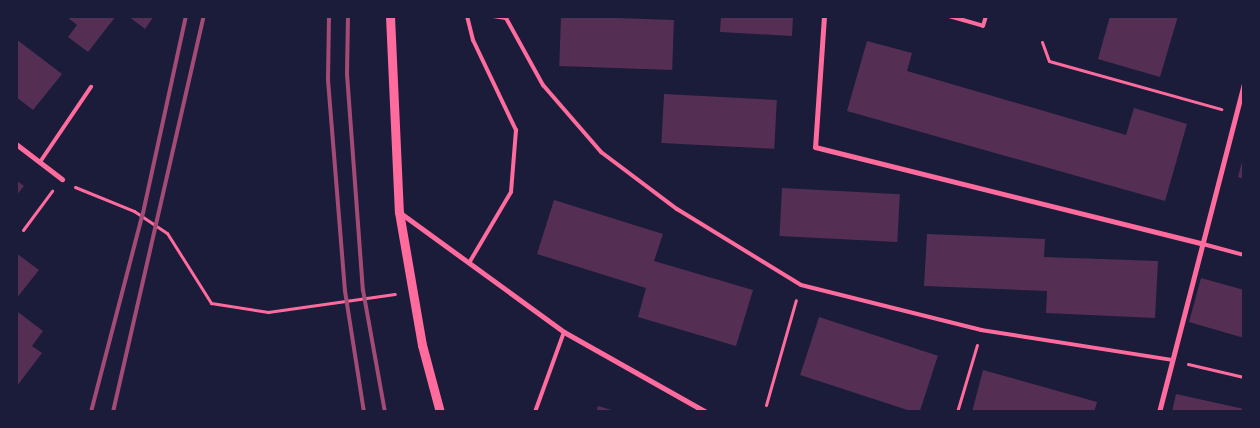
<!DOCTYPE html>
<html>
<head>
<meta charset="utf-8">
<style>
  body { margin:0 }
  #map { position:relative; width:1260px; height:428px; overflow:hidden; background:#1b1b3a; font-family:Barlow,sans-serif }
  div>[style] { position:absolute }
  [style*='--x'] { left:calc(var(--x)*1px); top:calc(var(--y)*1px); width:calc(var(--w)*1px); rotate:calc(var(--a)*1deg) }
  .building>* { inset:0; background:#542f53; transform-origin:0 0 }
  .path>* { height:3px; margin:-1.5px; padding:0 1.5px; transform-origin:1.5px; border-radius:1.5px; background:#ff6b9d }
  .service>* { height:4px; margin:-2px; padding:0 2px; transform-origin:2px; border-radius:2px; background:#ff6b9d }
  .minor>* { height:5px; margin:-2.5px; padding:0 2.5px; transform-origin:2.5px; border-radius:2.5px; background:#ff6b9d }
  .tertiary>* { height:9px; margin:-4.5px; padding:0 4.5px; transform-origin:4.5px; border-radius:4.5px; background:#ff6b9d }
  .rail>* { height:4px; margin:-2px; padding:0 2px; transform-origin:2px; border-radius:2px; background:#a44b75 }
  span { translate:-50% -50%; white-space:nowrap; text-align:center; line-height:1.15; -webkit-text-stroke:4px #1b1b3a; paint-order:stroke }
  .frame { position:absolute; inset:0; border:18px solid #1b1b3a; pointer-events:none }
</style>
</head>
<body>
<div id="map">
  <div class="building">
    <i style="clip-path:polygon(66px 16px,116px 16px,88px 52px,68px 37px,77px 25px)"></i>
    <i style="clip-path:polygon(128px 16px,154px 16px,145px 29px)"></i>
    <i style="left:561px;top:16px;width:113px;height:50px;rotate:2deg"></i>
    <i style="clip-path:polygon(721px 16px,793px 16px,792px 36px,720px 32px)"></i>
    <i style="clip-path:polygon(1110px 16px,1178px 16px,1160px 77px,1098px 59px)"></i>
    <i style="clip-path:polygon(16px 39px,62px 74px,33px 110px,16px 97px)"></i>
    <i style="clip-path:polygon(867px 41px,912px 53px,907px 71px,1126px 135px,1134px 108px,1187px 124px,1165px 201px,847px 111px)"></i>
    <i style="left:664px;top:94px;width:113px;height:49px;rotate:3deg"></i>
    <i style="clip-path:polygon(1243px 158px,1244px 158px,1244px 179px,1238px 177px)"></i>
    <i style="clip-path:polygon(16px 180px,24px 186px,16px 196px)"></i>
    <i style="left:782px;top:188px;width:118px;height:48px;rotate:3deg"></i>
    <i style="clip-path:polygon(554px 200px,663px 234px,654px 261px,753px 290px,736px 346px,638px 317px,646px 288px,537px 254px)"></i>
    <i style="clip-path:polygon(927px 234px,1045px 239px,1044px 257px,1158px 261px,1155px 318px,1046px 313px,1047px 291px,924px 286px)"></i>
    <i style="clip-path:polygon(16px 253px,39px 270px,16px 299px)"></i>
    <i style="clip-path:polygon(1201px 278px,1244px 290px,1244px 338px,1189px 322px)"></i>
    <i style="clip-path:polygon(18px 312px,43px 331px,32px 346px,42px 353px,17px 386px)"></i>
    <i style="left:819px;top:317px;width:125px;height:61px;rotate:18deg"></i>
    <i style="clip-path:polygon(983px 370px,1097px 402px,1094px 412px,972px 412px)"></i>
    <i style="clip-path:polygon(1176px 394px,1244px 409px,1244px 412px,1172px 412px)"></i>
    <i style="clip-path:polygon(598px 406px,615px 411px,615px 412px,596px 412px)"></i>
  </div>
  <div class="path">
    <i style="--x:1042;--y:42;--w:20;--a:70"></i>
    <i style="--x:1049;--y:61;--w:179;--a:15.6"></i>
    <i style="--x:75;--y:187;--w:64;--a:22.1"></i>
    <i style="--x:134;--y:211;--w:40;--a:34"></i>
    <i style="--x:167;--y:233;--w:83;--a:57.8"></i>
    <i style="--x:211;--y:303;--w:58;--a:9"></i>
    <i style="--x:268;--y:312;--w:128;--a:-8.1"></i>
    <i style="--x:23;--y:230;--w:49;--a:-53.4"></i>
    <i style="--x:1188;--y:364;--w:57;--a:13.1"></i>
    <i style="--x:766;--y:405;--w:109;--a:-74.1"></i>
    <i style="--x:957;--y:412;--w:70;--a:-73.4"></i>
  </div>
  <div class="service">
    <i style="--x:467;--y:16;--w:25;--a:76"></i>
    <i style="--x:473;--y:40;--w:100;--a:64.5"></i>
    <i style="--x:516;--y:130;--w:62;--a:94.6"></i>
    <i style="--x:511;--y:192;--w:82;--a:120.6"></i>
    <i style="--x:493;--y:16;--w:13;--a:9"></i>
    <i style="--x:506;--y:18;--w:77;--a:61.1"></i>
    <i style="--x:543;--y:85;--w:89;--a:49.1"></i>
    <i style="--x:601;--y:152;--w:95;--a:36.9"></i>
    <i style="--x:677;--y:209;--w:145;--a:31.5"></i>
    <i style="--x:801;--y:285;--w:186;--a:14"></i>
    <i style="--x:981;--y:330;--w:193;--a:8.9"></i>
    <i style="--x:949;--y:16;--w:35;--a:16"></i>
    <i style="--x:983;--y:26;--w:10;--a:-73"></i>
    <i style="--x:40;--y:162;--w:91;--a:-55.8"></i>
    <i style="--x:1203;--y:244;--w:42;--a:15"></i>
    <i style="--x:535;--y:412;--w:85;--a:-70.1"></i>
  </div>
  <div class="minor">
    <i style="--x:824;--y:16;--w:131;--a:93.9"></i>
    <i style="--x:815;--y:147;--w:400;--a:14"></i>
    <i style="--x:16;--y:144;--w:58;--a:37.3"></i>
    <i style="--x:399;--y:212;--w:204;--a:36"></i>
    <i style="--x:564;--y:332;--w:163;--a:29.4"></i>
    <i style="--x:1159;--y:412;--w:340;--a:-75.5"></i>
  </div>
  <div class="tertiary">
    <i style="--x:390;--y:16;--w:196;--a:87.4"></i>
    <i style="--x:399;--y:212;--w:135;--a:80.2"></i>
    <i style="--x:422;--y:345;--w:69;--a:75"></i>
  </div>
  <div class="rail">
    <i style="--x:329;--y:16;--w:64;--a:90.9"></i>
    <i style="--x:328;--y:80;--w:212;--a:85.4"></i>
    <i style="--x:345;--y:291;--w:122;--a:81.1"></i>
    <i style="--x:348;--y:16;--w:58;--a:91"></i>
    <i style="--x:347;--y:74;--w:217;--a:85.8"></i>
    <i style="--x:363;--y:290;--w:124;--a:79.8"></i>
    <i style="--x:91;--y:412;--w:206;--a:-75.4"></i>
    <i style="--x:143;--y:213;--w:202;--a:-77.7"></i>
    <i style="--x:113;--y:412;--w:406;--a:-77.1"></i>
  </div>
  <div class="frame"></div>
</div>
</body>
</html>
